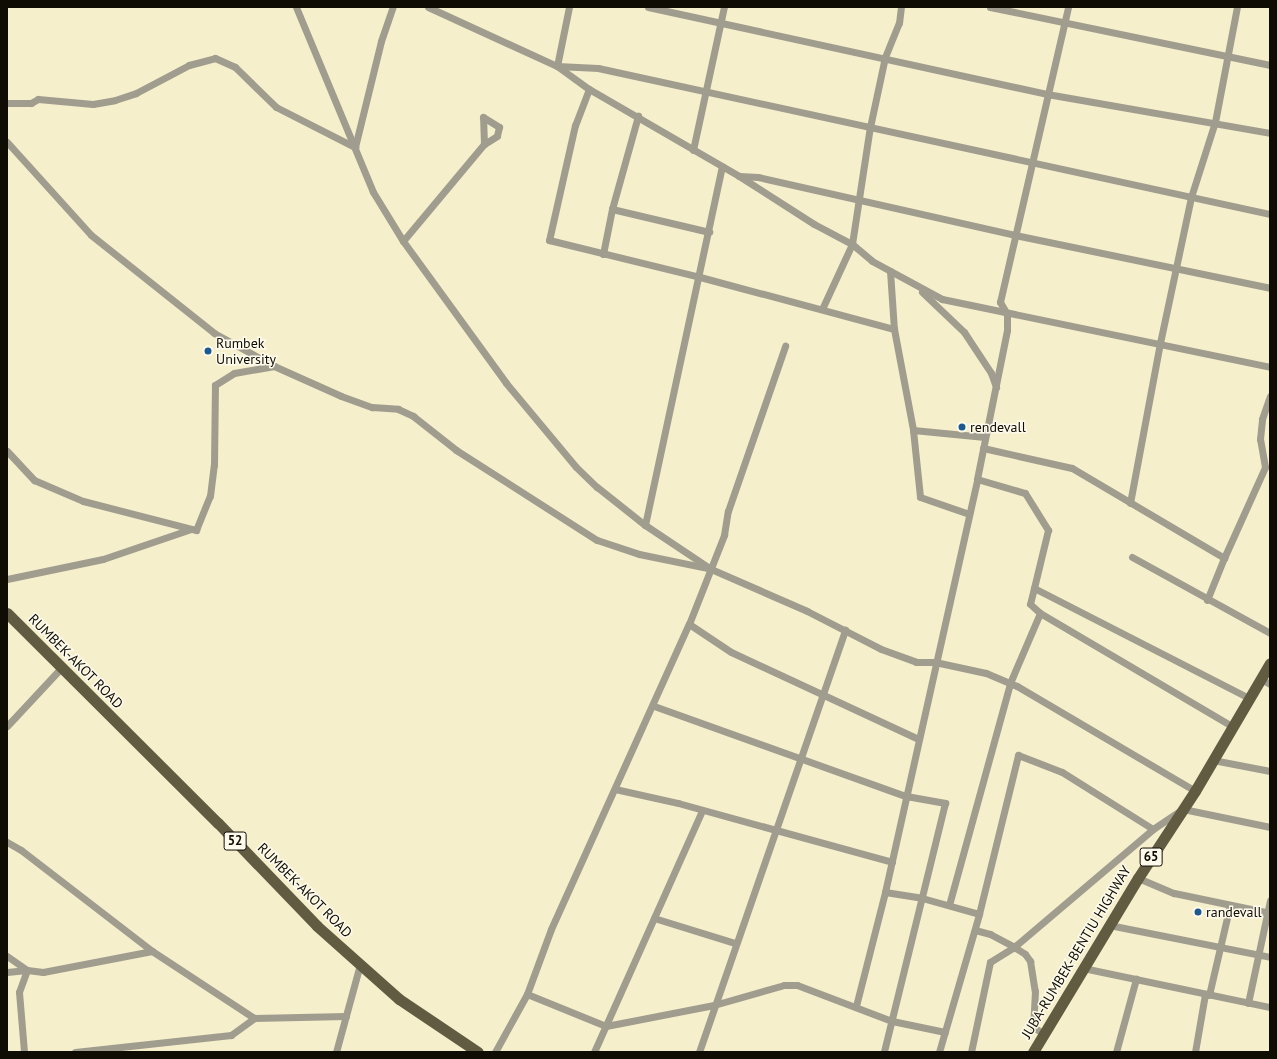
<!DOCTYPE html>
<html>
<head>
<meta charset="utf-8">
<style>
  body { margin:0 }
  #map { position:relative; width:1277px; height:1059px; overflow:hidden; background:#f6efcc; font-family:"PT Sans",sans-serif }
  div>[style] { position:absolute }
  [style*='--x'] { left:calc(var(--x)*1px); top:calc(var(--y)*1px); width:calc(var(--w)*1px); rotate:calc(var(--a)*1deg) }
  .street>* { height:7px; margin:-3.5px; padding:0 3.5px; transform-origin:3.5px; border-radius:3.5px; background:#a09d8f }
  .primary>* { height:11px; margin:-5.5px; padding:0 5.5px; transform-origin:5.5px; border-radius:5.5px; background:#615b42 }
  .dots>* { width:11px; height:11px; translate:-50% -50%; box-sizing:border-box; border:2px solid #fefbed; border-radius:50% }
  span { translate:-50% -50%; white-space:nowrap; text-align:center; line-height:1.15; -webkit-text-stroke:3px #fefbed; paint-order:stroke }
  .shield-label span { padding:1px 3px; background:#fefbed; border:1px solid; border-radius:3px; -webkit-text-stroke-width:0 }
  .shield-label { font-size:13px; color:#0f0c03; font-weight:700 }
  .poi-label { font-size:14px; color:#0f0c03 }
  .left { translate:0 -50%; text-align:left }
  .street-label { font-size:14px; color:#0f0c03 }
  .frame { position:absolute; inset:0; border:8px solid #0f0c03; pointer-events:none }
</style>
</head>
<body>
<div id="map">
  <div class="street">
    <i style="--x:296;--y:7;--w:200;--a:67.4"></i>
    <i style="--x:373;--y:192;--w:57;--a:58.5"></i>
    <i style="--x:403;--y:241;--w:175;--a:54"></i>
    <i style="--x:506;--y:383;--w:109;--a:50.2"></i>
    <i style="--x:576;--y:467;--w:29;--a:44"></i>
    <i style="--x:597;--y:487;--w:61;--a:38.4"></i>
    <i style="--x:645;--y:525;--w:79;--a:33.7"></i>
    <i style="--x:711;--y:569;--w:105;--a:23.6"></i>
    <i style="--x:807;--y:611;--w:83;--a:27.2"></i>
    <i style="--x:881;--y:649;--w:37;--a:20"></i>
    <i style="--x:916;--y:662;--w:19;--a:0"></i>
    <i style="--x:935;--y:662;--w:52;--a:12.2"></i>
    <i style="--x:986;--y:673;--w:34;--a:23"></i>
    <i style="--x:1017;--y:686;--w:207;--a:30.5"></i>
    <i style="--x:428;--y:7;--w:142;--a:24.6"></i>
    <i style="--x:557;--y:66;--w:39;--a:36"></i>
    <i style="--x:589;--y:89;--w:173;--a:30.1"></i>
    <i style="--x:739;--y:176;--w:89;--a:32.6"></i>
    <i style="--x:814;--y:224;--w:43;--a:27.8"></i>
    <i style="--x:852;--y:244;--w:26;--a:40"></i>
    <i style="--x:872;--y:261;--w:80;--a:28.5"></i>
    <i style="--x:942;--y:299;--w:335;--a:11.7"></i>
    <i style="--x:569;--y:7;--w:60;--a:101.5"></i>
    <i style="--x:557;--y:66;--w:41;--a:2.8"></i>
    <i style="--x:598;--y:68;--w:688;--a:12.26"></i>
    <i style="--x:648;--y:7;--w:408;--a:12.3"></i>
    <i style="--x:1047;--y:94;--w:226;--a:9.9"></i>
    <i style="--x:990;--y:7;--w:286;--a:11.7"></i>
    <i style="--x:589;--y:89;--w:39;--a:111"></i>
    <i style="--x:575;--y:125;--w:118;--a:102.7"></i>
    <i style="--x:549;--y:240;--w:155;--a:13.8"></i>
    <i style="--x:700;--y:277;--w:201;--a:15"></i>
    <i style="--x:7;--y:103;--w:24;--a:0"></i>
    <i style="--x:31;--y:103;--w:8;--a:-30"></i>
    <i style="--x:38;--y:99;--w:55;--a:5.2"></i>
    <i style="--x:93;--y:104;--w:22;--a:-10"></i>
    <i style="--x:115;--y:100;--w:22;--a:-18"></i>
    <i style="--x:136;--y:93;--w:60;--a:-27.8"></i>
    <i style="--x:189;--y:65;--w:27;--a:-15"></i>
    <i style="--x:215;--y:58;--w:22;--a:24"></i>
    <i style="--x:235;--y:67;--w:57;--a:44.3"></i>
    <i style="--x:276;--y:107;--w:89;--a:26.9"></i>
    <i style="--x:355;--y:147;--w:109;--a:-76.2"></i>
    <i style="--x:381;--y:41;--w:36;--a:-71"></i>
    <i style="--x:7;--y:142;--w:125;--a:47.9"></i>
    <i style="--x:91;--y:235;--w:157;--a:38.5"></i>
    <i style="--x:214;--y:333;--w:68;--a:28.8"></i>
    <i style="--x:274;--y:366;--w:73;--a:24.1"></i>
    <i style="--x:341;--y:396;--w:33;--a:20"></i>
    <i style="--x:372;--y:407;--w:26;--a:4"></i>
    <i style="--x:398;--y:409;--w:17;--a:25"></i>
    <i style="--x:413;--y:416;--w:55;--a:38.3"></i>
    <i style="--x:456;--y:450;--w:167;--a:32.6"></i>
    <i style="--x:597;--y:540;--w:44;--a:18.4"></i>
    <i style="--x:639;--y:554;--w:69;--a:11.6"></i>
    <i style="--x:693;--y:150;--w:146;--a:-77.8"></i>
    <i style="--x:739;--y:176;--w:19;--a:3"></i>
    <i style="--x:758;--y:177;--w:263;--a:12.7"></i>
    <i style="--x:1015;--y:235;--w:260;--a:11.7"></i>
    <i style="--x:612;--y:209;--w:100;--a:13.3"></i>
    <i style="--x:403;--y:241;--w:126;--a:-50.1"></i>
    <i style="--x:484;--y:144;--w:27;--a:-92"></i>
    <i style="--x:483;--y:117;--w:19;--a:32"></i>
    <i style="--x:499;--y:127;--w:9;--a:103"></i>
    <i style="--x:497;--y:136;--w:15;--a:148"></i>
    <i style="--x:603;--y:254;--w:46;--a:-78.7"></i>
    <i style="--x:612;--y:209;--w:97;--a:-74.4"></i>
    <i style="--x:890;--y:271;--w:58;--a:86.1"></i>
    <i style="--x:894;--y:329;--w:103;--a:79.3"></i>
    <i style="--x:913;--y:430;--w:67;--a:84"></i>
    <i style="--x:920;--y:497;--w:52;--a:19.1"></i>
    <i style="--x:922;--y:292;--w:58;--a:43.6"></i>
    <i style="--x:964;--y:332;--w:49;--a:56.6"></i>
    <i style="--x:991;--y:373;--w:15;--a:70"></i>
    <i style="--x:822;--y:309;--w:72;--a:-65.2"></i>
    <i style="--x:852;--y:244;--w:118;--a:-81.3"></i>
    <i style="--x:870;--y:127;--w:72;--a:-77.9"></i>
    <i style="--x:885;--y:57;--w:37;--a:-68"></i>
    <i style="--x:899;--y:23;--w:16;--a:-83"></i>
    <i style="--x:913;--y:430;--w:72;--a:5.6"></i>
    <i style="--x:983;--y:448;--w:91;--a:12.7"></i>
    <i style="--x:1072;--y:468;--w:177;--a:30.6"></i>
    <i style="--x:1224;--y:558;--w:100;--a:-65.7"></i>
    <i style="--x:1265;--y:467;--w:28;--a:-100"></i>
    <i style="--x:1260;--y:439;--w:20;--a:-84"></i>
    <i style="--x:1262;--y:419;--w:24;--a:-71"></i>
    <i style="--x:7;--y:451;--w:40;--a:47"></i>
    <i style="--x:34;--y:480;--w:53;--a:23.2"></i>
    <i style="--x:83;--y:501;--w:117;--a:14.4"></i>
    <i style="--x:196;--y:530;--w:37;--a:-68"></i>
    <i style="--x:210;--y:496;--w:31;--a:-83"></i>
    <i style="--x:214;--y:465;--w:80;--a:-89.3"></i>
    <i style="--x:215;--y:385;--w:22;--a:-32"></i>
    <i style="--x:234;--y:373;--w:41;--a:-9.9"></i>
    <i style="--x:977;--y:479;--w:50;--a:16.3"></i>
    <i style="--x:1025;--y:493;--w:44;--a:58.1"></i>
    <i style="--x:1048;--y:530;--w:60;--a:103.6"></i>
    <i style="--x:1034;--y:588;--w:242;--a:27.1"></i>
    <i style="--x:1130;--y:503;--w:163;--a:-79.4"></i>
    <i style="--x:1160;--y:343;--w:149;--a:-78"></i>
    <i style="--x:1191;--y:197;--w:79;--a:-72.3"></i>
    <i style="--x:1215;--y:122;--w:117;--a:-79.2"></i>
    <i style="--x:645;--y:525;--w:367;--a:-77.9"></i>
    <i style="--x:1132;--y:557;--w:158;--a:28.8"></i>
    <i style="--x:7;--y:579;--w:98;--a:-11.8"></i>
    <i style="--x:103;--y:559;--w:93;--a:-18.8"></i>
    <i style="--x:1034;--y:588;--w:16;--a:104"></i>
    <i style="--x:1030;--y:604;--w:13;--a:42"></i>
    <i style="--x:1207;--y:600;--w:45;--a:-68"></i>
    <i style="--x:689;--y:624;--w:50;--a:33.7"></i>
    <i style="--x:731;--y:652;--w:206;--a:24.9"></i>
    <i style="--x:1261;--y:679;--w:10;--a:29"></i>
    <i style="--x:654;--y:706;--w:268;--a:19.7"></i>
    <i style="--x:906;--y:796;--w:40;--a:10"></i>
    <i style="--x:945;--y:803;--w:256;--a:103.8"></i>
    <i style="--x:7;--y:726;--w:81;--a:-47"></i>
    <i style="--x:1213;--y:760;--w:58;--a:10.9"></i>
    <i style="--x:615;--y:789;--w:65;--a:12.5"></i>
    <i style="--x:678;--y:803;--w:222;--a:15.4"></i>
    <i style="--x:7;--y:842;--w:16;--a:30"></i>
    <i style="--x:21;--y:850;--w:165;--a:37.6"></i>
    <i style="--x:152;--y:951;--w:122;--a:33.3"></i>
    <i style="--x:254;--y:1018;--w:92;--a:-1.2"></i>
    <i style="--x:1138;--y:878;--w:39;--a:23"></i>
    <i style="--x:1174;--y:893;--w:98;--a:11.8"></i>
    <i style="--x:885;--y:892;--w:37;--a:9"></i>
    <i style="--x:922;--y:898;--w:59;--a:15.7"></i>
    <i style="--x:949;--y:905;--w:230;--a:-74.6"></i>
    <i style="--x:1010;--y:683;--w:76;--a:-66.8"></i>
    <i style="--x:1040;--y:613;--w:223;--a:30.5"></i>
    <i style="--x:654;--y:918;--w:85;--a:17.2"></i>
    <i style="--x:1109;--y:925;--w:164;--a:11.2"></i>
    <i style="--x:975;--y:930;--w:16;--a:15"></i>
    <i style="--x:990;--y:934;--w:27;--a:28"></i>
    <i style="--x:1014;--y:947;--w:13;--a:32"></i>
    <i style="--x:1025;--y:954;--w:9;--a:54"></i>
    <i style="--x:1030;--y:961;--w:30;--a:81"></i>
    <i style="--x:1035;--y:991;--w:36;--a:93"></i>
    <i style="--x:1033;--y:1027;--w:13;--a:32"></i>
    <i style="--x:7;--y:956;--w:24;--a:35"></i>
    <i style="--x:27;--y:970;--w:23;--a:110"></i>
    <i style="--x:19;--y:992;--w:60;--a:85.2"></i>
    <i style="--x:1083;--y:968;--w:191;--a:11.8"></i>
    <i style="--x:7;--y:972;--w:20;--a:-6"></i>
    <i style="--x:27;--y:970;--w:16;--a:7"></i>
    <i style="--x:43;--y:972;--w:111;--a:-10.9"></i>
    <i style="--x:527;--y:994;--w:85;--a:22.1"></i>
    <i style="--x:606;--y:1026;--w:110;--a:-11"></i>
    <i style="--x:714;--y:1005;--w:73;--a:-15.9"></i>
    <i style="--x:784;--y:985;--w:13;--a:0"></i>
    <i style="--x:797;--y:985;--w:102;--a:20.8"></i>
    <i style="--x:892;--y:1021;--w:54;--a:11.7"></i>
    <i style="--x:1209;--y:995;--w:92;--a:-76.9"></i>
    <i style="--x:1248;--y:1003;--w:105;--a:-77.9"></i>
    <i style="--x:856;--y:1006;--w:118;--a:-75.7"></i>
    <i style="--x:885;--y:892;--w:423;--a:-77.4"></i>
    <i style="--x:977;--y:479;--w:152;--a:-78.6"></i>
    <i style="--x:1007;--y:330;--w:16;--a:-90"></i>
    <i style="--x:1007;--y:314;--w:14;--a:-120"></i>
    <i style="--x:1000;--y:302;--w:303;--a:-77"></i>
    <i style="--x:75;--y:1052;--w:157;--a:-6.2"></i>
    <i style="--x:231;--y:1035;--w:29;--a:-36"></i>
    <i style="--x:336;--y:1052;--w:91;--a:-74.7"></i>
    <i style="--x:495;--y:1052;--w:66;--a:-61.1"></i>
    <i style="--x:527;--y:994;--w:69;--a:-69.7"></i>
    <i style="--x:551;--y:929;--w:335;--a:-65.7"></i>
    <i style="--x:689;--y:624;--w:96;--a:-68.5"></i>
    <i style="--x:724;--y:535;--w:24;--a:-81"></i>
    <i style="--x:728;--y:511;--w:175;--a:-70.9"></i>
    <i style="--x:594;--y:1052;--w:265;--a:-65.9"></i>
    <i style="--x:699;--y:1052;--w:447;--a:-70.9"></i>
    <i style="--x:939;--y:1052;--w:144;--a:-73.8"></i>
    <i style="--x:979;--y:914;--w:164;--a:-76.2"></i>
    <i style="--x:1018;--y:755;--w:47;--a:21.1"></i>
    <i style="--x:1062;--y:772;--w:107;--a:32.1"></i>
    <i style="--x:971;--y:1052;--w:92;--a:-78.1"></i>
    <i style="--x:990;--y:962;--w:28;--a:-32"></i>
    <i style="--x:1014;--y:947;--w:182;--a:-40.3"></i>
    <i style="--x:1153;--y:829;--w:36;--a:-34"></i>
    <i style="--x:1183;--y:809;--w:89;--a:11.7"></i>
    <i style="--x:1116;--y:1052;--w:76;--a:-74.7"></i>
    <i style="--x:1195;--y:1052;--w:59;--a:-80.2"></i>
  </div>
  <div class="primary">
    <i style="--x:7;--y:613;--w:298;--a:44.9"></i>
    <i style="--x:218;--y:823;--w:143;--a:46.1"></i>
    <i style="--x:317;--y:926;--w:110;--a:41.7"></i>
    <i style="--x:399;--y:999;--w:95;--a:33.9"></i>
    <i style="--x:1033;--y:1052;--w:203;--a:-58.9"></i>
    <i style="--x:1138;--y:878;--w:104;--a:-56.8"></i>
    <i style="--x:1195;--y:791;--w:148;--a:-59.6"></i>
  </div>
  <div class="dots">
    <i style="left:208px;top:351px;background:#1b598f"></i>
    <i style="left:962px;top:427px;background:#1b598f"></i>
    <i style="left:1198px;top:912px;background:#1b598f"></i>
  </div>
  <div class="shield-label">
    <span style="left:235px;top:841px">52</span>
    <span style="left:1151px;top:857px">65</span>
  </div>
  <div class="poi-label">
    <span class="left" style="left:216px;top:351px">Rumbek<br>University</span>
    <span class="left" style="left:970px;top:427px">rendevall</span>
    <span class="left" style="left:1206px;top:912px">randevall</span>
  </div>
  <div class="street-label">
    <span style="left:76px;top:661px;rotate:45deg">RUMBEK-AKOT ROAD</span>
    <span style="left:305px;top:890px;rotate:45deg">RUMBEK-AKOT ROAD</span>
    <span style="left:1076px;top:952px;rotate:-59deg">JUBA-RUMBEK-BENTIU HIGHWAY</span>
  </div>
  <div class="frame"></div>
</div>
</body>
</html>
